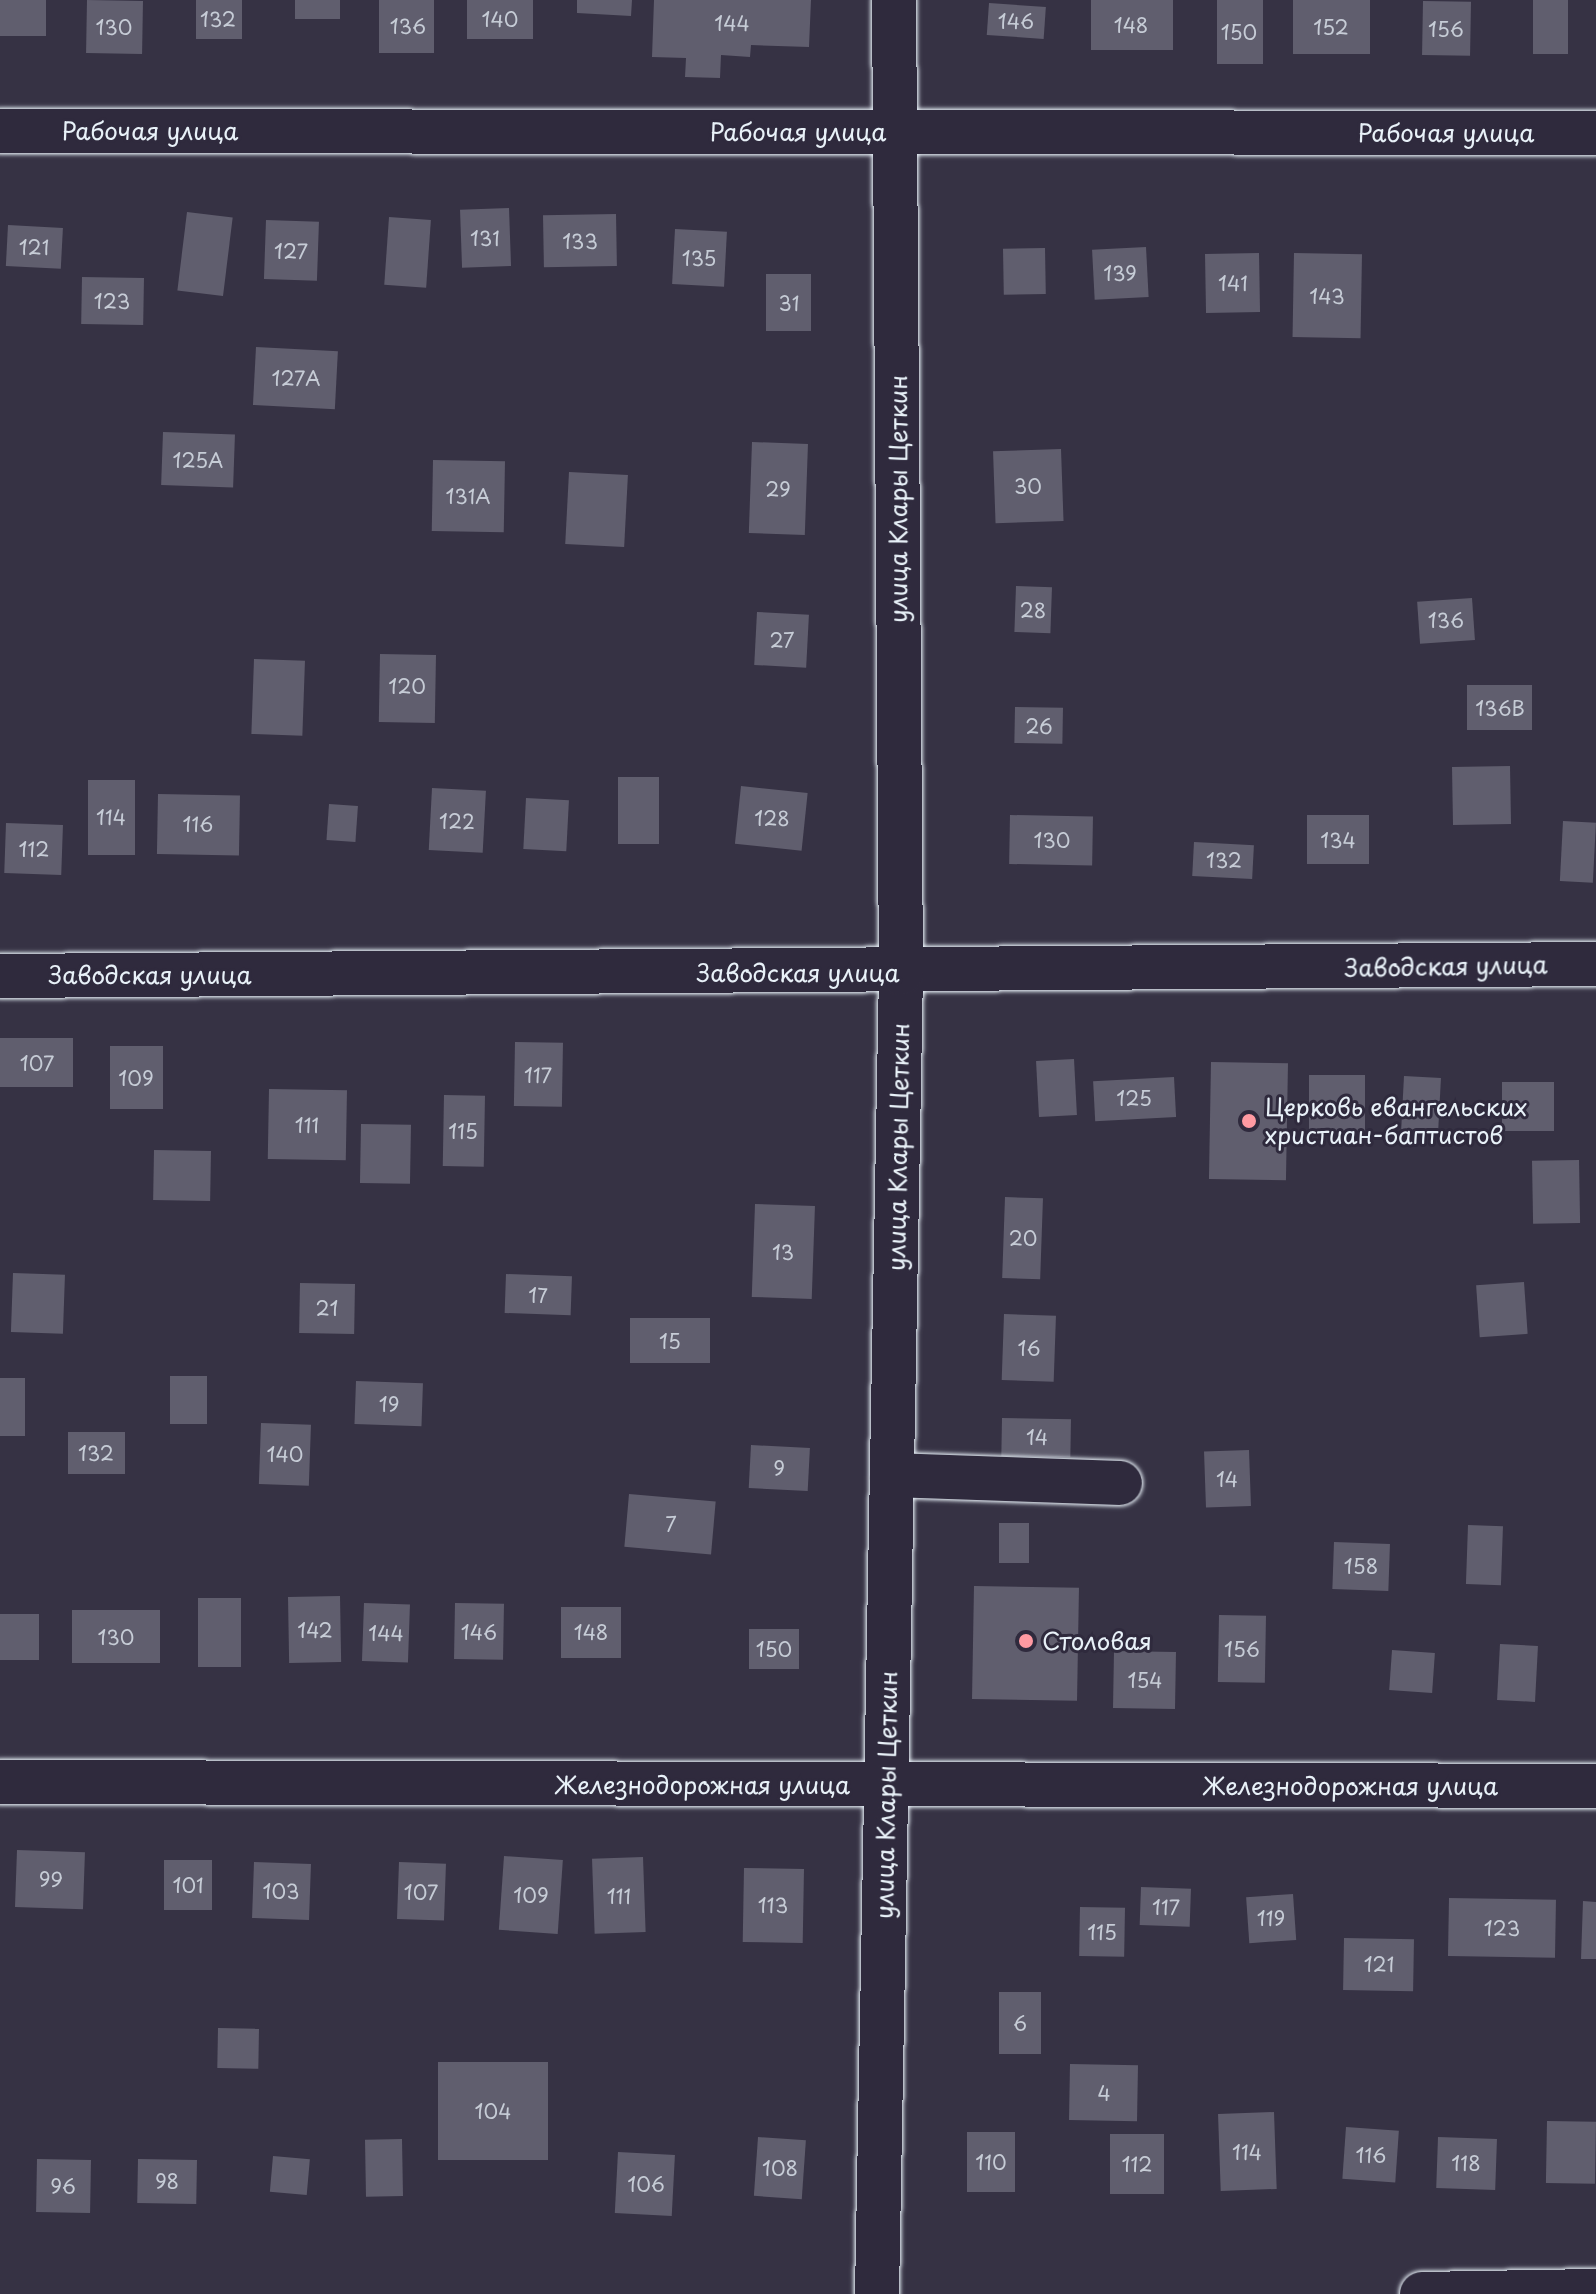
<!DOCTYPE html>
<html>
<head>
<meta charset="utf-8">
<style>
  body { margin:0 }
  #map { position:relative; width:1596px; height:2294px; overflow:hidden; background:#363244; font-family:"Playpen Sans",sans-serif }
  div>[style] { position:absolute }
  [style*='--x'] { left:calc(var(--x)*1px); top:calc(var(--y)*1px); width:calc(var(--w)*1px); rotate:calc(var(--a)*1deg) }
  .building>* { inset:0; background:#605e6e; transform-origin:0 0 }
  .roads { filter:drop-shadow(0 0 2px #e8f1f8) drop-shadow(0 0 2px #e8f1f8) }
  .minor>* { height:44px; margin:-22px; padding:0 22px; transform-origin:22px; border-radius:22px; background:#2f2a3d }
  .major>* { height:44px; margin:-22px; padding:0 22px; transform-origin:22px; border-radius:22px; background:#2f2a3d }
  .dots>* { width:22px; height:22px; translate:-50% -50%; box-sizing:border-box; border:4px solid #2f2a3d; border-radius:50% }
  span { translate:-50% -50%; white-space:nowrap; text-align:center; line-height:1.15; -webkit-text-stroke:6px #2f2a3d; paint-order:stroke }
  .number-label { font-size:20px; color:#c6ccd6 }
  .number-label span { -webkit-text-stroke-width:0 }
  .street-label { font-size:24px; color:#e8f1f8 }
  .poi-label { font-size:24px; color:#e8f1f8 }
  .left { translate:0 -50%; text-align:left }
</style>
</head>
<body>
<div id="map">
  <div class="building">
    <i style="left:0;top:0;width:46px;height:36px"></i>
    <i style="left:87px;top:0;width:56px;height:53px;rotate:1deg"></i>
    <i style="left:196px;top:0;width:46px;height:39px"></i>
    <i style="left:295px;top:0;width:45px;height:19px"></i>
    <i style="left:379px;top:0;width:55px;height:53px"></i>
    <i style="left:467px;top:0;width:66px;height:39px"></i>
    <i style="clip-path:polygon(577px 0,632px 0,631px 16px,577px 13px)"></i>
    <i style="clip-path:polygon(654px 0,811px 0,809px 47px,751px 45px,750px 57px,721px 55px,720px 78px,685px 77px,686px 58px,652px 57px)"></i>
    <i style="left:1091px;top:0;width:82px;height:50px"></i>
    <i style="left:1217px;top:0;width:46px;height:64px"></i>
    <i style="left:1293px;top:0;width:77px;height:54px"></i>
    <i style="left:1533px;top:0;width:35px;height:54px"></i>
    <i style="left:1423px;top:1px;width:48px;height:54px;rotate:1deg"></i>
    <i style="left:989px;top:3px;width:57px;height:32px;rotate:4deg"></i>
    <i style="left:509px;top:208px;width:58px;height:49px;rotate:88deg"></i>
    <i style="left:187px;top:212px;width:46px;height:79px;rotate:7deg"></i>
    <i style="left:616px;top:214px;width:52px;height:73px;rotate:89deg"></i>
    <i style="left:389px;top:217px;width:42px;height:68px;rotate:4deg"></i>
    <i style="left:266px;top:220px;width:53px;height:59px;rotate:2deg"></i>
    <i style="left:8px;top:225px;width:55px;height:41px;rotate:3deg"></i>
    <i style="left:675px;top:229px;width:52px;height:55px;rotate:3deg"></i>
    <i style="left:1146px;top:247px;width:50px;height:54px;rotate:87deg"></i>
    <i style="left:1045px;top:248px;width:46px;height:42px;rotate:89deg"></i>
    <i style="left:1259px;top:253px;width:59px;height:54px;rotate:89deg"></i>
    <i style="left:1294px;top:253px;width:68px;height:84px;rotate:1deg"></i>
    <i style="left:766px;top:274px;width:45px;height:57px"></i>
    <i style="left:82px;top:277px;width:62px;height:47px;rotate:1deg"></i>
    <i style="left:256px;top:347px;width:82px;height:58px;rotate:3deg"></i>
    <i style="left:163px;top:432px;width:72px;height:53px;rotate:2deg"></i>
    <i style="left:752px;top:442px;width:56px;height:91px;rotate:2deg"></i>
    <i style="left:1061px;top:449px;width:72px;height:68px;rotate:88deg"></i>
    <i style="left:433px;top:460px;width:72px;height:71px;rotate:1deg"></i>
    <i style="left:569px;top:472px;width:59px;height:72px;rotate:3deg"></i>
    <i style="left:1016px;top:586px;width:36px;height:46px;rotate:2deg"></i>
    <i style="left:1472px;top:598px;width:42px;height:55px;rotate:86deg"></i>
    <i style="left:757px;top:612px;width:52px;height:53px;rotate:3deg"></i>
    <i style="left:380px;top:654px;width:56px;height:68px;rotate:1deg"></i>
    <i style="left:254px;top:659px;width:51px;height:75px;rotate:2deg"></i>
    <i style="left:1532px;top:685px;width:45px;height:65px;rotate:90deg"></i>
    <i style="left:1015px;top:707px;width:48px;height:36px;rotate:1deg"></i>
    <i style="left:1510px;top:766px;width:58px;height:58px;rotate:89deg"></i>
    <i style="left:618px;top:777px;width:41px;height:67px"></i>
    <i style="left:88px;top:780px;width:47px;height:75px"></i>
    <i style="left:741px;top:786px;width:67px;height:58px;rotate:6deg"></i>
    <i style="left:432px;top:788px;width:54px;height:62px;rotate:3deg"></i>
    <i style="left:158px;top:794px;width:82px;height:60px;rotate:1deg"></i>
    <i style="left:526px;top:798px;width:43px;height:51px;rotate:3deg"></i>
    <i style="left:329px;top:804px;width:29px;height:36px;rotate:4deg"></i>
    <i style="left:1010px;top:815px;width:83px;height:49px;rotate:1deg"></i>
    <i style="left:1307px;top:815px;width:62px;height:49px"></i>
    <i style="left:1563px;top:821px;width:33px;height:60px;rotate:3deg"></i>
    <i style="left:6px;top:823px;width:57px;height:50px;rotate:2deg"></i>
    <i style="left:1194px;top:842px;width:60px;height:34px;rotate:3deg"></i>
    <i style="left:0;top:1038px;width:73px;height:49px"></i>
    <i style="left:515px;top:1042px;width:48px;height:64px;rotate:1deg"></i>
    <i style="left:110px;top:1046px;width:53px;height:63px"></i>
    <i style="left:1074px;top:1059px;width:56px;height:38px;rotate:87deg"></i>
    <i style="left:1211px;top:1062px;width:77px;height:117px;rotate:1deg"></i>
    <i style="left:1309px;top:1075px;width:56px;height:61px"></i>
    <i style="left:1404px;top:1076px;width:37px;height:53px;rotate:3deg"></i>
    <i style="left:1174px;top:1077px;width:40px;height:81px;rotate:87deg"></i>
    <i style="left:1502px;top:1082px;width:52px;height:49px"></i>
    <i style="left:269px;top:1089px;width:78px;height:70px;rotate:1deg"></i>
    <i style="left:444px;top:1095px;width:41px;height:71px;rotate:1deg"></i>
    <i style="left:361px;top:1124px;width:50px;height:59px;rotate:1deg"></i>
    <i style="left:154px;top:1150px;width:57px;height:50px;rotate:1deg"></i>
    <i style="left:1579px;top:1160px;width:63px;height:47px;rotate:89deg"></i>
    <i style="left:1005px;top:1197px;width:38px;height:81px;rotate:2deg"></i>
    <i style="left:755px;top:1204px;width:60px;height:93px;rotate:2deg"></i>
    <i style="left:13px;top:1273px;width:52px;height:59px;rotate:2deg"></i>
    <i style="left:506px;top:1274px;width:66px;height:39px;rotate:2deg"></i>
    <i style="left:1524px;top:1282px;width:52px;height:48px;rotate:86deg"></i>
    <i style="left:300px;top:1283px;width:55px;height:50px;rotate:1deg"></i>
    <i style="left:1004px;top:1314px;width:52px;height:66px;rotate:2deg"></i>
    <i style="left:630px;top:1318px;width:80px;height:45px"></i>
    <i style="left:170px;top:1376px;width:37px;height:48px"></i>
    <i style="left:0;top:1378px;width:25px;height:58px"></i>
    <i style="left:356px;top:1381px;width:67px;height:43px;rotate:2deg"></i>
    <i style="left:1002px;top:1418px;width:69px;height:38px;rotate:1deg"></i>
    <i style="left:261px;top:1423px;width:50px;height:61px;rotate:2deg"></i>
    <i style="left:68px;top:1432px;width:57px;height:42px"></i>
    <i style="left:751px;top:1445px;width:59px;height:43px;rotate:3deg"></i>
    <i style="left:1249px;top:1450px;width:56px;height:45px;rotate:88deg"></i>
    <i style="left:629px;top:1494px;width:87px;height:53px;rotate:5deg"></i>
    <i style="left:999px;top:1523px;width:30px;height:40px"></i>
    <i style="left:1468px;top:1525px;width:35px;height:59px;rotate:2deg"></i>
    <i style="left:1334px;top:1542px;width:56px;height:47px;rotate:2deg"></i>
    <i style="left:974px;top:1586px;width:105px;height:113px;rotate:1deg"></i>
    <i style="left:340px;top:1596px;width:66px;height:52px;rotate:89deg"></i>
    <i style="left:198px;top:1598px;width:43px;height:69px"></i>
    <i style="left:364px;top:1603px;width:46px;height:58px;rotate:2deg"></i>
    <i style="left:455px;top:1603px;width:49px;height:56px;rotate:1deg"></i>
    <i style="left:561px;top:1607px;width:60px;height:51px"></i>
    <i style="left:72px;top:1610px;width:88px;height:53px"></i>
    <i style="left:0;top:1614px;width:39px;height:46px"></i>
    <i style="left:1219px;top:1615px;width:47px;height:67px;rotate:1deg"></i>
    <i style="left:749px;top:1629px;width:50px;height:40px"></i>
    <i style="left:1500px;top:1644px;width:38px;height:56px;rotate:3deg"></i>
    <i style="left:1392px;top:1650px;width:43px;height:40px;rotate:4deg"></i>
    <i style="left:1114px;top:1651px;width:62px;height:57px;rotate:1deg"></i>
    <i style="left:17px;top:1850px;width:68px;height:57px;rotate:2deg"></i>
    <i style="left:504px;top:1856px;width:59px;height:74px;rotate:4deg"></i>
    <i style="left:643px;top:1857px;width:75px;height:51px;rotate:88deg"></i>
    <i style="left:164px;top:1860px;width:48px;height:50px"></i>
    <i style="left:254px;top:1862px;width:57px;height:56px;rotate:2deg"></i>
    <i style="left:399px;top:1862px;width:47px;height:57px;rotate:2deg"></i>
    <i style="left:744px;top:1868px;width:60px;height:74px;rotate:1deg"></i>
    <i style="left:1141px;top:1887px;width:50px;height:38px;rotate:2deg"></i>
    <i style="left:1293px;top:1894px;width:46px;height:47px;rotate:86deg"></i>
    <i style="left:1449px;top:1898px;width:107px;height:58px;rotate:1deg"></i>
    <i style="clip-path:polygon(1583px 1901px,1596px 1902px,1596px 1959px,1581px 1959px)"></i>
    <i style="left:1080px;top:1907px;width:45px;height:49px;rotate:1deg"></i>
    <i style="left:1344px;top:1938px;width:70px;height:52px;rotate:1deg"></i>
    <i style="left:999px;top:1992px;width:42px;height:62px"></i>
    <i style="left:218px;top:2028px;width:41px;height:40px;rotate:1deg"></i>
    <i style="left:548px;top:2062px;width:98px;height:110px;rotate:90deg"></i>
    <i style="left:1070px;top:2064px;width:68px;height:56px;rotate:1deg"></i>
    <i style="left:1274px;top:2112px;width:77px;height:56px;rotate:88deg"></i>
    <i style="left:1547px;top:2121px;width:49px;height:62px;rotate:1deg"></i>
    <i style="left:1346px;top:2127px;width:53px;height:52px;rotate:4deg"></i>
    <i style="left:967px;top:2132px;width:48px;height:60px"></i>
    <i style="left:1110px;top:2134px;width:54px;height:60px"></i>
    <i style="left:758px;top:2137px;width:48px;height:59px;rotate:4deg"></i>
    <i style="left:1438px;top:2137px;width:59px;height:51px;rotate:2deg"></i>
    <i style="left:402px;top:2139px;width:57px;height:37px;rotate:89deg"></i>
    <i style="left:618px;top:2152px;width:57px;height:61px;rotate:3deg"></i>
    <i style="left:273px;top:2156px;width:37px;height:36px;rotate:5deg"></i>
    <i style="left:37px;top:2159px;width:54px;height:53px;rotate:1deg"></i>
    <i style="left:138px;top:2159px;width:59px;height:44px;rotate:1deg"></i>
  </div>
  <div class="roads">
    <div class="minor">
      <i style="--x:0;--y:976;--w:1596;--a:-0.43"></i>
      <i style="--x:892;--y:1475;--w:228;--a:2"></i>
      <i style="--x:0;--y:1782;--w:1596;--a:0.14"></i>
      <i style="--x:877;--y:2294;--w:1321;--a:-88.96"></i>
      <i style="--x:901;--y:973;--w:973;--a:-90.41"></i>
      <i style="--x:1422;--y:2294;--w:174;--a:-1"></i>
    </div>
    <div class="major">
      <i style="--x:0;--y:131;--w:1596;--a:0.07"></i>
    </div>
  </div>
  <div class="dots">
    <i style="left:1249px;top:1121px;background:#ff9aa2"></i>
    <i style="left:1026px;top:1641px;background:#ff9aa2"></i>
  </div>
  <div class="number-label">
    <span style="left:218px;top:19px">132</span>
    <span style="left:500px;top:19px">140</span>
    <span style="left:1016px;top:21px">146</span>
    <span style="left:732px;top:23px">144</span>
    <span style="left:1131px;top:25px">148</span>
    <span style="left:408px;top:26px">136</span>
    <span style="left:114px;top:27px">130</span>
    <span style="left:1331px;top:27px">152</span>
    <span style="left:1446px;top:29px">156</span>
    <span style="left:1239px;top:32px">150</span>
    <span style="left:485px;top:238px">131</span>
    <span style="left:580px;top:241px">133</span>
    <span style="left:34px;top:247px">121</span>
    <span style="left:291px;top:251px">127</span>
    <span style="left:699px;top:258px">135</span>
    <span style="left:1120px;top:273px">139</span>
    <span style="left:1233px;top:283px">141</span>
    <span style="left:1327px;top:296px">143</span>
    <span style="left:112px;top:301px">123</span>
    <span style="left:789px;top:303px">31</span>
    <span style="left:296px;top:378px">127А</span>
    <span style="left:198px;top:460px">125А</span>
    <span style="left:1028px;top:486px">30</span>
    <span style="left:778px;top:489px">29</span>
    <span style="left:468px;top:496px">131А</span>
    <span style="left:1033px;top:610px">28</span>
    <span style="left:1446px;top:620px">136</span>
    <span style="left:782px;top:640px">27</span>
    <span style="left:407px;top:686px">120</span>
    <span style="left:1500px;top:708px">136В</span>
    <span style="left:1039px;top:726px">26</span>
    <span style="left:111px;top:817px">114</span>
    <span style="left:772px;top:818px">128</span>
    <span style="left:457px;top:821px">122</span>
    <span style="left:198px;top:824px">116</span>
    <span style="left:1052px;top:840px">130</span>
    <span style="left:1338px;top:840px">134</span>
    <span style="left:34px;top:849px">112</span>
    <span style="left:1224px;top:860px">132</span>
    <span style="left:37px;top:1063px">107</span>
    <span style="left:538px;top:1075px">117</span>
    <span style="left:136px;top:1078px">109</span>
    <span style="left:1134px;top:1098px">125</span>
    <span style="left:307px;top:1125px">111</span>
    <span style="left:463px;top:1131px">115</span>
    <span style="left:1023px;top:1238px">20</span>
    <span style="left:783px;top:1252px">13</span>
    <span style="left:538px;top:1295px">17</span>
    <span style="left:327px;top:1308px">21</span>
    <span style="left:670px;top:1341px">15</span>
    <span style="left:1029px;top:1348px">16</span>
    <span style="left:389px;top:1404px">19</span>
    <span style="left:1037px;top:1437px">14</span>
    <span style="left:96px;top:1453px">132</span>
    <span style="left:285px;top:1454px">140</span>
    <span style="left:779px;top:1468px">9</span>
    <span style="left:1227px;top:1479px">14</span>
    <span style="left:671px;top:1524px">7</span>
    <span style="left:1361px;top:1566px">158</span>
    <span style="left:315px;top:1630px">142</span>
    <span style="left:479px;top:1632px">146</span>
    <span style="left:591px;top:1632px">148</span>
    <span style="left:386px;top:1633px">144</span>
    <span style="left:116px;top:1637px">130</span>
    <span style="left:774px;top:1649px">150</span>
    <span style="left:1242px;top:1649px">156</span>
    <span style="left:1145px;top:1680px">154</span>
    <span style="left:51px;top:1879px">99</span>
    <span style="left:188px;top:1885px">101</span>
    <span style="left:281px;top:1891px">103</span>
    <span style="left:421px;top:1892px">107</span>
    <span style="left:531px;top:1895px">109</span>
    <span style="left:619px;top:1896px">111</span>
    <span style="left:773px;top:1905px">113</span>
    <span style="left:1166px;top:1907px">117</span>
    <span style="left:1271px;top:1918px">119</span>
    <span style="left:1502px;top:1928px">123</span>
    <span style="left:1102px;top:1932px">115</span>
    <span style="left:1379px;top:1964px">121</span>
    <span style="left:1020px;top:2023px">6</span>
    <span style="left:1104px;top:2093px">4</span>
    <span style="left:493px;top:2111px">104</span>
    <span style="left:1247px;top:2152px">114</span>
    <span style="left:1371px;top:2155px">116</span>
    <span style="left:991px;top:2162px">110</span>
    <span style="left:1466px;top:2163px">118</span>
    <span style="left:1137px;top:2164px">112</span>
    <span style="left:780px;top:2168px">108</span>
    <span style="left:167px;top:2181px">98</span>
    <span style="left:646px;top:2184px">106</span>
    <span style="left:63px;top:2186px">96</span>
  </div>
  <div class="street-label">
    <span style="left:150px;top:131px">Рабочая улица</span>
    <span style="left:798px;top:132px">Рабочая улица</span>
    <span style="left:1446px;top:133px">Рабочая улица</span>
    <span style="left:898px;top:499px;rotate:-90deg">улица Клары Цеткин</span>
    <span style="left:1446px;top:966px;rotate:-1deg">Заводская улица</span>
    <span style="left:798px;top:973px">Заводская улица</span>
    <span style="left:150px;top:975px">Заводская улица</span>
    <span style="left:898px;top:1147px;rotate:-89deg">улица Клары Цеткин</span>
    <span style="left:702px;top:1785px">Железнодорожная улица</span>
    <span style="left:1350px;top:1786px">Железнодорожная улица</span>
    <span style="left:886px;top:1795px;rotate:-89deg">улица Клары Цеткин</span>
  </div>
  <div class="poi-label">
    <span class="left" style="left:1265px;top:1121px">Церковь евангельских<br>христиан-баптистов</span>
    <span class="left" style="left:1042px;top:1641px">Столовая</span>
  </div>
</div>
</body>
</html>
